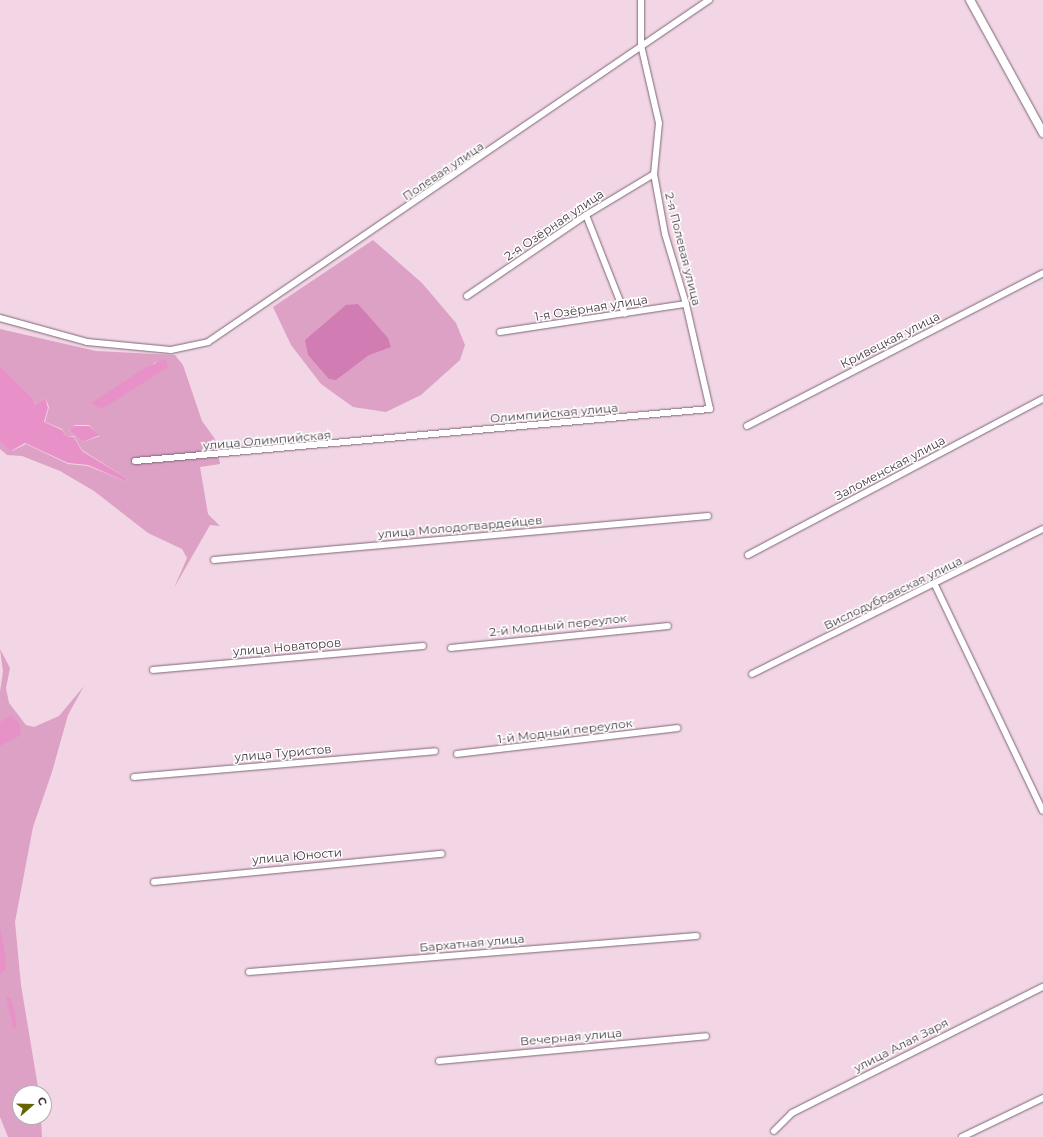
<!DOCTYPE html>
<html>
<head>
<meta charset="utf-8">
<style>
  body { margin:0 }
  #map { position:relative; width:1043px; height:1137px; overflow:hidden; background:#f2d6e6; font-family:Montserrat,sans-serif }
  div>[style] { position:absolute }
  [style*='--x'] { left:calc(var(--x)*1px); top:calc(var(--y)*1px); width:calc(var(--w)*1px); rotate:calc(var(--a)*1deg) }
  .green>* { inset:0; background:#dda1c6 }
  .forest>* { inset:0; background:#e891c8 }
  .water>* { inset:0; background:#d17cb2 }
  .roads { filter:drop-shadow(0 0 1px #7e6674) drop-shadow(0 0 1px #7e6674) }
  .minor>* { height:6px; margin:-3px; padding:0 3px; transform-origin:3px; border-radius:3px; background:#fff }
  .secondary>* { height:8px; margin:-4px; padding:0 4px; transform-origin:4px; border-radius:4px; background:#fff }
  span { translate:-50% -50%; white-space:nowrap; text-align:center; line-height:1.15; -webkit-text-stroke:3px #fff; paint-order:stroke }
  .street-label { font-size:12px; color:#42373e }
  .north { position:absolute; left:12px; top:1085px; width:40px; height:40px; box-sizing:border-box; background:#fff; border:1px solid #b3afb2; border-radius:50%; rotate:70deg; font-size:11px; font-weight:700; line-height:16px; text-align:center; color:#42373e }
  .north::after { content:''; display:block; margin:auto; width:14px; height:18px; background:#646500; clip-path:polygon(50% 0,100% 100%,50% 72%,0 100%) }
</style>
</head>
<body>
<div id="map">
  <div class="green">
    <i style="clip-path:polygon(373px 240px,422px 283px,456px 323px,465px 345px,460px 360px,421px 395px,386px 412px,353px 407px,321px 384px,291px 345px,273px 307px)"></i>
    <i style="clip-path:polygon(evenodd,0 329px,96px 351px,175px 355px,183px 365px,202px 421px,215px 439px,220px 464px,200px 467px,208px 514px,220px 526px,210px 525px,174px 588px,187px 558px,182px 549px,148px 533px,94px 491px,60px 471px,22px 456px,7px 455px,0 449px,0 442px,12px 451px,26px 444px,68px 464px,88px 466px,127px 482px,126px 478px,82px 450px,74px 436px,66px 436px,62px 429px,45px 422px,49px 407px,45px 398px,35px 405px,33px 398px,0 366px,0 329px,156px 362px,155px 375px,129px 390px,92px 403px,156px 362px,0 329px,75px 425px,89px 425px,100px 436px,83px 442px,69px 430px,75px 425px)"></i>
    <i style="clip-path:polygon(0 649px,10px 668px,6px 688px,9px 703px,26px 725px,34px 727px,59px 716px,84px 686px,68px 715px,52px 772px,33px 827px,15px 922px,21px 985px,39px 1093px,20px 1093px,20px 1117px,41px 1117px,42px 1137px,8px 1137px,0 1117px,0 692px,3px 671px)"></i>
  </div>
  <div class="forest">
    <i style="clip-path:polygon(166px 359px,168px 367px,118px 399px,101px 409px,91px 403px,146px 367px)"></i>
    <i style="clip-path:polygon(0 366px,33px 398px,35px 405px,45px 398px,48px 408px,44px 422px,62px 430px,66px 436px,74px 437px,82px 451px,126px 478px,127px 482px,88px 465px,68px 463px,25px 443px,11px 451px,0 442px)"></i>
    <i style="clip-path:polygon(74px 426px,89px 426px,100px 435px,83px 442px,69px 430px)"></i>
    <i style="clip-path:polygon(11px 715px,19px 723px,21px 735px,0 746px,0 722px)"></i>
    <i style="clip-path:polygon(0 928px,6px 960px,5px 970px,0 974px)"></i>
    <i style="clip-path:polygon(6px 996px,11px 999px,15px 1013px,17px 1027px,13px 1028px)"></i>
  </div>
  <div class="water">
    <i style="clip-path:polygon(358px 304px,388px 338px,391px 347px,369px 355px,336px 380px,329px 379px,308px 355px,305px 340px,346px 305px)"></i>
  </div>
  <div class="roads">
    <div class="minor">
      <i style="--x:586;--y:215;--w:106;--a:68.5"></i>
      <i style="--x:467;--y:296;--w:144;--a:-34.2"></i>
      <i style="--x:586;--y:215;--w:79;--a:-31.1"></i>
      <i style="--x:0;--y:318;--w:90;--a:15.4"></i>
      <i style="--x:87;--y:342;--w:84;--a:5.4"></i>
      <i style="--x:171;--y:350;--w:38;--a:-12"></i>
      <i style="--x:208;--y:342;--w:607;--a:-34.32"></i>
      <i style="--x:500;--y:332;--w:188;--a:-8.6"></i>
      <i style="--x:747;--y:426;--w:333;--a:-27.3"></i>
      <i style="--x:135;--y:461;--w:577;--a:-5.17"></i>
      <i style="--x:710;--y:409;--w:108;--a:-102.9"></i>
      <i style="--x:686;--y:304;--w:73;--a:-106.7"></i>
      <i style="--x:665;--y:234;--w:61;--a:-100.4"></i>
      <i style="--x:654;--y:174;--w:51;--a:-84.4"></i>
      <i style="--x:659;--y:123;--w:80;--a:-103"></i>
      <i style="--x:641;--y:45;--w:45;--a:-90"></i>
      <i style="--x:748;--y:555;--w:334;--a:-27.9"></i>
      <i style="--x:214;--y:560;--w:496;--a:-5.1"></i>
      <i style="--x:935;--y:585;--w:250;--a:64.5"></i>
      <i style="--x:451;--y:648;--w:218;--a:-5.8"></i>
      <i style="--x:153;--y:670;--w:271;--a:-5.1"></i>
      <i style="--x:752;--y:674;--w:325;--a:-26.5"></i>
      <i style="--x:457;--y:754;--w:222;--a:-6.7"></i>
      <i style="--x:134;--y:777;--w:302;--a:-4.9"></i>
      <i style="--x:154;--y:882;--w:289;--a:-5.6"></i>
      <i style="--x:249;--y:972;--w:449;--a:-4.6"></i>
      <i style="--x:439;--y:1061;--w:268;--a:-5.3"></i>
      <i style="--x:774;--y:1131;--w:25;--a:-45"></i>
      <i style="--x:792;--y:1113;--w:281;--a:-26.7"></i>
      <i style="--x:962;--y:1137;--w:90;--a:-25.7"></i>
    </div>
    <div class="secondary">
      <i style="--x:970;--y:0;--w:152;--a:61.2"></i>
    </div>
  </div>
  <div class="street-label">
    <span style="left:443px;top:171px;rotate:-34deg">Полевая улица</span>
    <span style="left:554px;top:225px;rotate:-34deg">2-я Озёрная улица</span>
    <span style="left:683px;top:249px;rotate:76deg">2-я Полевая улица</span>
    <span style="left:591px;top:308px;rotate:-9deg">1-я Озёрная улица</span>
    <span style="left:890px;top:340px;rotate:-27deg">Кривецкая улица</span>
    <span style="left:554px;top:413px;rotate:-5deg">Олимпийская улица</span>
    <span style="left:267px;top:440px;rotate:-5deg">улица Олимпийская</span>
    <span style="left:890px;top:468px;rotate:-28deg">Заломенская улица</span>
    <span style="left:460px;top:527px;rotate:-5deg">улица Молодогвардейцев</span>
    <span style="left:893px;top:593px;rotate:-26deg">Вислодубравская улица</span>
    <span style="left:558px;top:625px;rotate:-6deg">2-й Модный переулок</span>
    <span style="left:287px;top:647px;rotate:-5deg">улица Новаторов</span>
    <span style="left:565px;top:731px;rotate:-7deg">1-й Модный переулок</span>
    <span style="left:283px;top:753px;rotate:-5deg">улица Туристов</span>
    <span style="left:297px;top:856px;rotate:-5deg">улица Юности</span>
    <span style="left:472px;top:943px;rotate:-5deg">Бархатная улица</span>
    <span style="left:571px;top:1037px;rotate:-5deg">Вечерная улица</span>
    <span style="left:901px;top:1045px;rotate:-27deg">улица Алая Заря</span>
  </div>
  <div class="north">С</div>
</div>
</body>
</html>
